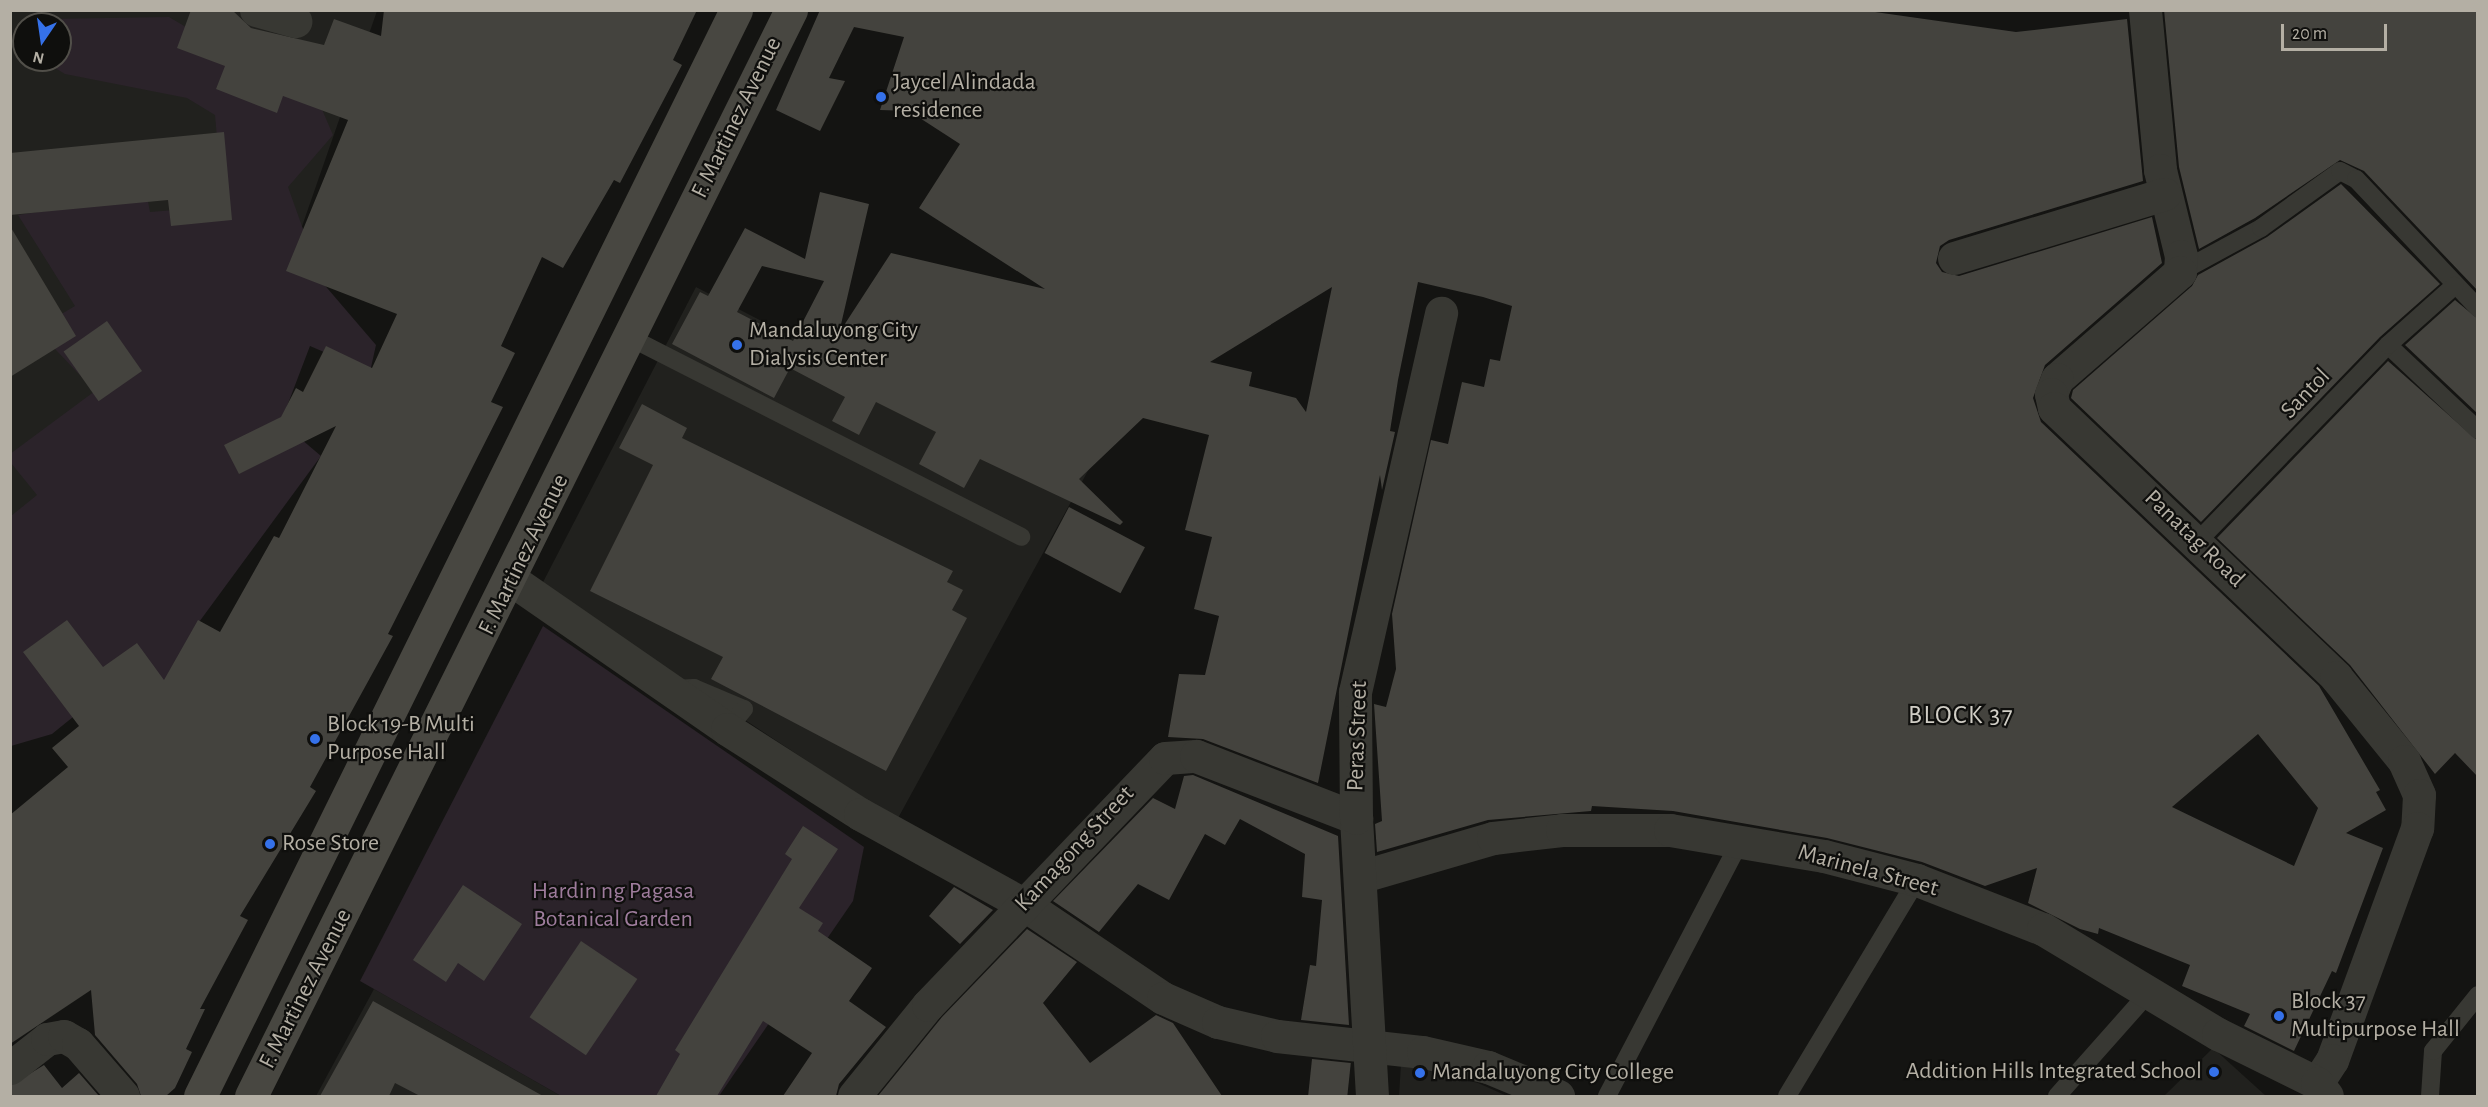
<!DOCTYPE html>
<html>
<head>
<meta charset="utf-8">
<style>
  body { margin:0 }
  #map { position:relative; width:2488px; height:1107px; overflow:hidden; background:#141412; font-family:"Alegreya Sans",sans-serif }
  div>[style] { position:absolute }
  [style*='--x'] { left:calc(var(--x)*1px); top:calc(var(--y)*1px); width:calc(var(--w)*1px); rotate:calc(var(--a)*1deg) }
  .built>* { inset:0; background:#21211e }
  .green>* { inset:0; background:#2b232a }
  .building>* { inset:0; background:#44433e; transform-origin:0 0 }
  .service>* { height:18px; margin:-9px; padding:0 9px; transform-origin:9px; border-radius:9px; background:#383833 }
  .minor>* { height:33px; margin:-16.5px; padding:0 16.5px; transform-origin:16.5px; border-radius:16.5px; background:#383833 }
  .secondary>* { height:33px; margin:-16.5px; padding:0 16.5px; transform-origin:16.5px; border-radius:16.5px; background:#484741 }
  .dots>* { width:16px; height:16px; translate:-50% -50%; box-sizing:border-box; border:3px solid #0f0f0d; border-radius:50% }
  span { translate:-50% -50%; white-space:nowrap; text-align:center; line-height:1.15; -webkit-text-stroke:4.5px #0f0f0d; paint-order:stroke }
  .poi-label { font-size:24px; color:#b4afa4 }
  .left { translate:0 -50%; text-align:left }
  .right { translate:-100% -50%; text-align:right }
  .street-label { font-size:24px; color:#b4afa4 }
  .park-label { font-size:24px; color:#9e7c9c }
  .neighbourhood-label { font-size:26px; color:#d0cdc5; letter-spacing:1.5px }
  .frame { position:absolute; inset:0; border:12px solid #b4afa4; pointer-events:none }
  .north { position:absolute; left:12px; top:12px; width:60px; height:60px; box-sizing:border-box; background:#0f0f0d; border:2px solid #514f49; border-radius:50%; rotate:193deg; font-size:16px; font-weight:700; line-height:24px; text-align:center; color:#b4afa4 }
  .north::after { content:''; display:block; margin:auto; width:21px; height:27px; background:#3571e9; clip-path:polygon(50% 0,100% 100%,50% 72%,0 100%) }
  .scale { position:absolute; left:2281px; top:24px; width:106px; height:27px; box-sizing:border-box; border:3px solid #b4afa4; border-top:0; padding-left:8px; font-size:18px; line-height:21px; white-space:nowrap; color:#b4afa4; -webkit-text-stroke:4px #0f0f0d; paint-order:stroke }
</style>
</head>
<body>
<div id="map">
  <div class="built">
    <i style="clip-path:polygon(evenodd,11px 11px,377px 11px,167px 614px,11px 596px,11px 11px,24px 24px,60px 24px,60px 60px,24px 60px,24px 24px)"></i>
    <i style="clip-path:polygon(696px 287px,848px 366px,1095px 458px,897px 820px,541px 586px)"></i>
    <i style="clip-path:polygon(374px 989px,561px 1096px,316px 1096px)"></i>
    <i style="clip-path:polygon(2213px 1048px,2266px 1096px,2164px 1096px)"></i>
    <i style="clip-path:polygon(1401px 1064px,1478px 1083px,1507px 1096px,1399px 1096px)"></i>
  </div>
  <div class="green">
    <i style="clip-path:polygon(169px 17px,321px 107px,333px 135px,288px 187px,322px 282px,376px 345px,370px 372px,310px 346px,281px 422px,321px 456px,191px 633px,175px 705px,131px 670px,52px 734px,11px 746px,11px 516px,37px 495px,11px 463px,10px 454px,95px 391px,36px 329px,75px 306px,18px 215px,147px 196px,150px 212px,223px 206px,215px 115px,187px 98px,65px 74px,42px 60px,60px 60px,60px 24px,31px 24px,45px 19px)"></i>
    <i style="clip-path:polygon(543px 626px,864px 847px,853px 901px,719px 1096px,561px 1096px,360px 981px)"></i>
  </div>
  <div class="building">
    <i style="clip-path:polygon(191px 10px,232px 10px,251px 28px,324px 45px,334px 19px,381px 36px,384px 10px,697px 10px,673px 60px,682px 65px,620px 183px,614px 180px,563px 268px,542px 257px,501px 346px,515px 353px,491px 402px,503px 407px,388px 634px,393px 636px,310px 787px,316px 791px,240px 916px,248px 920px,200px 1009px,205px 1009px,186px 1049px,192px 1052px,175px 1088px,166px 1096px,141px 1096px,137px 1084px,95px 1035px,91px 990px,10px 1044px,10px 815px,68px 767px,52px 748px,79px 726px,23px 652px,67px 620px,103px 667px,137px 643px,164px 680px,198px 620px,220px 632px,274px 536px,279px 538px,336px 426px,239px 474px,224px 445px,281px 417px,296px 388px,303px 392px,326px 346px,372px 368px,397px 314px,286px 271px,348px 120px,283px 96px,277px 113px,216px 89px,225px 66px,177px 48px)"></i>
    <i style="clip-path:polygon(evenodd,820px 10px,1861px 10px,2016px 32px,2127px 19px,2143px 181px,1949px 240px,1940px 246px,1936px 263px,1942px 272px,1959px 276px,2152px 217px,2162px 263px,2045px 365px,2033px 398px,2041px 422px,2319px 686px,2380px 790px,2376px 792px,2386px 810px,2346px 833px,2383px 848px,2336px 973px,2332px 971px,2294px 1051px,2244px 1026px,2250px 1014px,2182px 986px,2190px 965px,2099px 928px,2098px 934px,2080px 929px,2028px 903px,2037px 868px,1985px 886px,1922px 862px,1827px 838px,1673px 811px,1592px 806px,1591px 811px,1488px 820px,1377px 852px,1375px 824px,1382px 821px,1374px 704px,1386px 707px,1396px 669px,1392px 614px,1431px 440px,1448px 444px,1462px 382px,1484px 387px,1490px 359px,1500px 361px,1512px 306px,1483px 297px,1418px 282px,1398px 380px,1390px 431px,1395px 432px,1382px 490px,1380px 475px,1318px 783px,1203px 739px,1168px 737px,1179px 674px,1205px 675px,1219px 616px,1194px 609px,1212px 537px,1185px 530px,1209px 435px,1143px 418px,1079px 479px,1123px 522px,1120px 525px,980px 459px,964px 488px,919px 464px,936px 432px,876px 402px,859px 435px,832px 421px,845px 397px,790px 368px,774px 398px,672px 344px,700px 292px,708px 296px,745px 228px,805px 259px,820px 192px,869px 204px,839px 333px,891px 253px,1045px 289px,919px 208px,960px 144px,909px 111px,880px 110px,904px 37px,854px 27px,829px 78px,845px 81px,820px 131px,776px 110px,820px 10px,762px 266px,824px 281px,793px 341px,737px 312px,762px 266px,820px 10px,1332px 287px,1306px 412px,1296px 398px,1249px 386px,1252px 372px,1210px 362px,1332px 287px,820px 10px,2258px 734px,2318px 808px,2294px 866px,2172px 807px,2258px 734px)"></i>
    <i style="clip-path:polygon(2164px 10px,2478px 10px,2478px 291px,2364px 171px,2340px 160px,2255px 218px,2199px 249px,2179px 167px)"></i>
    <i style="clip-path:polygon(224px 132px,232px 220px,171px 226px,168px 200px,10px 215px,10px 153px)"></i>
    <i style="clip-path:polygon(2341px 184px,2440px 284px,2380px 337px,2201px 522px,2071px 398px,2073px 390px,2192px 286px,2198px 275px,2267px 237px)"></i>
    <i style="clip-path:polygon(10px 226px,76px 336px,10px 377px)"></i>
    <i style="clip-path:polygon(2455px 300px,2478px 319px,2478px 414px,2405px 345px)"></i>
    <i style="left:107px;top:321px;width:61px;height:53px;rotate:55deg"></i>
    <i style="clip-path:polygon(2388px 361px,2478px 441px,2478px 777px,2455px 753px,2435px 774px,2350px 665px,2217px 538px)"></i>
    <i style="clip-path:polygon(642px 404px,687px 428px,682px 438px,953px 571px,947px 582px,963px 590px,952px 610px,967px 618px,886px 771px,711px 679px,723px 657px,590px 591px,653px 465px,619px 448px)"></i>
    <i style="left:1069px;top:507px;width:86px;height:52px;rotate:28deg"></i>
    <i style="clip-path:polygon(1193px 775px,1338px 836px,1349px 1025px,1301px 1020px,1310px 965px,1316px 966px,1322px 900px,1302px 897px,1305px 854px,1240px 819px,1225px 845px,1205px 834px,1169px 900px,1138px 884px,1099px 932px,1053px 901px,1153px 798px,1175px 809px,1184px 776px)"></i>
    <i style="clip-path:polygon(803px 826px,838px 849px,799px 908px,823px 923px,818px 931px,872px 968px,849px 1001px,886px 1027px,839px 1084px,836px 1096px,783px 1096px,812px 1053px,763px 1021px,717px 1096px,656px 1096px,680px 1054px,675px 1050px,792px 859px,785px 854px)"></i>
    <i style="clip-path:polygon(463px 885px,522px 924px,484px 981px,458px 963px,446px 982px,413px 960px)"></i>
    <i style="clip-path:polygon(954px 887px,993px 910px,960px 944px,929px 916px)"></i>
    <i style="clip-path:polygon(1027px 929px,1077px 962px,1043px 1003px,1090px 1063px,1156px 1015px,1173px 1023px,1222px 1096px,878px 1096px,942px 1017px)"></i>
    <i style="left:581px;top:941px;width:68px;height:92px;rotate:34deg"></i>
    <i style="clip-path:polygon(373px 1001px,543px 1096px,420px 1096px,395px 1083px,389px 1096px,320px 1096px)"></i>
    <i style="left:1312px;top:1059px;width:39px;height:37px;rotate:6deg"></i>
    <i style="clip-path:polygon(44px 1065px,62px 1088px,79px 1073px,99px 1096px,10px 1096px,10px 1086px)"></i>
  </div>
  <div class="service">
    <i style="--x:2180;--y:272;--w:92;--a:-28.5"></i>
    <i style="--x:2261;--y:228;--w:97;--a:-35.8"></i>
    <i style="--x:2340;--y:171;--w:18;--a:27"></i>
    <i style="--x:2356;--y:179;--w:178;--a:46.6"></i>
    <i style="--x:631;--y:338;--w:438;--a:27"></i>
    <i style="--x:2388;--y:345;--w:124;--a:43.4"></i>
    <i style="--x:2198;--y:541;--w:273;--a:-45.9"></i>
    <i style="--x:2388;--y:345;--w:89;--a:-41.8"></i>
    <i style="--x:674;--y:689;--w:20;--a:-3"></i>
    <i style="--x:694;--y:688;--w:54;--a:22.8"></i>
    <i style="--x:744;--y:709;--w:26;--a:130"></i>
    <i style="--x:1607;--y:1096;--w:289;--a:-62.4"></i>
    <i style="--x:1787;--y:1096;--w:252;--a:-59"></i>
    <i style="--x:2057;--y:1096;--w:142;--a:-48.4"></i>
    <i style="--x:2430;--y:1096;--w:45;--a:-86.2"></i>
    <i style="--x:2433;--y:1051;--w:72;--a:-51.2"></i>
  </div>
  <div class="minor">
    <i style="--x:256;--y:10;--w:41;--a:15.8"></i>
    <i style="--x:2145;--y:10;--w:161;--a:84.6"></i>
    <i style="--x:2160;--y:170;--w:89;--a:76.3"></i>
    <i style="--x:2181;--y:256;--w:16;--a:94"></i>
    <i style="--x:2180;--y:272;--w:163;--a:139"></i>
    <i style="--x:2057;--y:379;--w:16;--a:112"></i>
    <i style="--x:2051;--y:394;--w:14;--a:78"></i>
    <i style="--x:2054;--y:408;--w:390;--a:43.6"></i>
    <i style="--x:2336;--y:677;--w:108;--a:51"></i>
    <i style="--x:2404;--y:761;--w:37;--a:66"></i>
    <i style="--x:2419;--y:795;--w:33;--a:93"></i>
    <i style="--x:2417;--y:828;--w:247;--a:110.1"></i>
    <i style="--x:2332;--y:1060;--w:27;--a:123"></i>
    <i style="--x:1954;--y:258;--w:220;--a:-16.9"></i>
    <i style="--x:512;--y:580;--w:262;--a:34.7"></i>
    <i style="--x:727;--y:729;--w:158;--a:32.6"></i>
    <i style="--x:860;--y:814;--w:188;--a:28.9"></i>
    <i style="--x:1025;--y:905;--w:166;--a:34"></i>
    <i style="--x:1163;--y:998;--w:60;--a:23.6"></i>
    <i style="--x:1218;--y:1022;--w:61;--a:13.3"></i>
    <i style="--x:1277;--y:1036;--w:147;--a:6.3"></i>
    <i style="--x:1423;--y:1052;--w:67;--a:13"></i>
    <i style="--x:1488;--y:1067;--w:76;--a:22.5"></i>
    <i style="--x:1363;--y:876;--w:135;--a:-16.3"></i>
    <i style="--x:1493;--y:838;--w:69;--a:-6.6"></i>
    <i style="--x:1562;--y:830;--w:108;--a:0"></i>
    <i style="--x:1670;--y:830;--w:156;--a:9.6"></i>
    <i style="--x:1824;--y:856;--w:96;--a:14.5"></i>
    <i style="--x:1917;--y:880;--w:135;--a:21.3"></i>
    <i style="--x:2043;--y:929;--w:204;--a:31"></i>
    <i style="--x:2218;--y:1034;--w:110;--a:26.3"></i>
    <i style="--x:2317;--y:1083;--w:16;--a:52"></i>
    <i style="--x:10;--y:1068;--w:47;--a:-38.1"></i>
    <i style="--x:47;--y:1039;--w:17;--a:-10"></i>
    <i style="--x:64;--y:1036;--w:16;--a:30"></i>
    <i style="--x:78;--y:1044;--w:69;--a:49.1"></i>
    <i style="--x:854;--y:1096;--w:117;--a:-50.9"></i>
    <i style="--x:928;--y:1005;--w:342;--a:-46.2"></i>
    <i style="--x:1165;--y:758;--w:31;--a:-4"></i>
    <i style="--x:1196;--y:756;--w:172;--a:21.2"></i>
    <i style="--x:1372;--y:1096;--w:278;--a:-93.3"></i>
    <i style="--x:1356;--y:818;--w:126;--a:-90.5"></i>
    <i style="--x:1355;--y:692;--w:389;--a:-77.2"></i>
  </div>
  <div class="secondary">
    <i style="--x:200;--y:1096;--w:1211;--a:-63.73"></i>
    <i style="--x:251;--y:1096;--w:1213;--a:-63.56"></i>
  </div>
  <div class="dots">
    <i style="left:881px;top:97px;background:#3571e9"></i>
    <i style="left:737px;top:345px;background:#3571e9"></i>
    <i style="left:315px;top:739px;background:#3571e9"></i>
    <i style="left:270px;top:844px;background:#3571e9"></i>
    <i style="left:2279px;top:1016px;background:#3571e9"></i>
    <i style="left:2214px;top:1072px;background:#3571e9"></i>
    <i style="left:1420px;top:1073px;background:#3571e9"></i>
  </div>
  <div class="poi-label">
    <span class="left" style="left:893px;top:97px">Jaycel Alindada<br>residence</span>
    <span class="left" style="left:749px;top:345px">Mandaluyong City<br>Dialysis Center</span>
    <span class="left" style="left:327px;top:739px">Block 19-B Multi<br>Purpose Hall</span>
    <span class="left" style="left:282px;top:844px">Rose Store</span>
    <span class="left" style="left:2291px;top:1016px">Block 37<br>Multipurpose Hall</span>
    <span class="right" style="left:2202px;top:1072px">Addition Hills Integrated School</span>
    <span class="left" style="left:1432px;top:1073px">Mandaluyong City College</span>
  </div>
  <div class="street-label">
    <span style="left:737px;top:118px;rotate:-64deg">F. Martinez Avenue</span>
    <span style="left:2306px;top:394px;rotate:-46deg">Santol</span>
    <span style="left:2194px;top:539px;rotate:44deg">Panatag Road</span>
    <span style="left:524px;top:555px;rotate:-64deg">F. Martinez Avenue</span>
    <span style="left:1358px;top:736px;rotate:-88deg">Peras Street</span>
    <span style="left:1075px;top:849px;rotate:-47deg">Kamagong Street</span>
    <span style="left:1868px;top:871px;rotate:15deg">Marinela Street</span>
    <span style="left:306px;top:989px;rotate:-63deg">F. Martinez Avenue</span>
  </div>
  <div class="park-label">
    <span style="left:613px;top:906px">Hardin ng Pagasa<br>Botanical Garden</span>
  </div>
  <div class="neighbourhood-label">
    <span style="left:1961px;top:716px">BLOCK 37</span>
  </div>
  <div class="frame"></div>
  <div class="north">N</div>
  <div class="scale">20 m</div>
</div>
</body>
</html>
